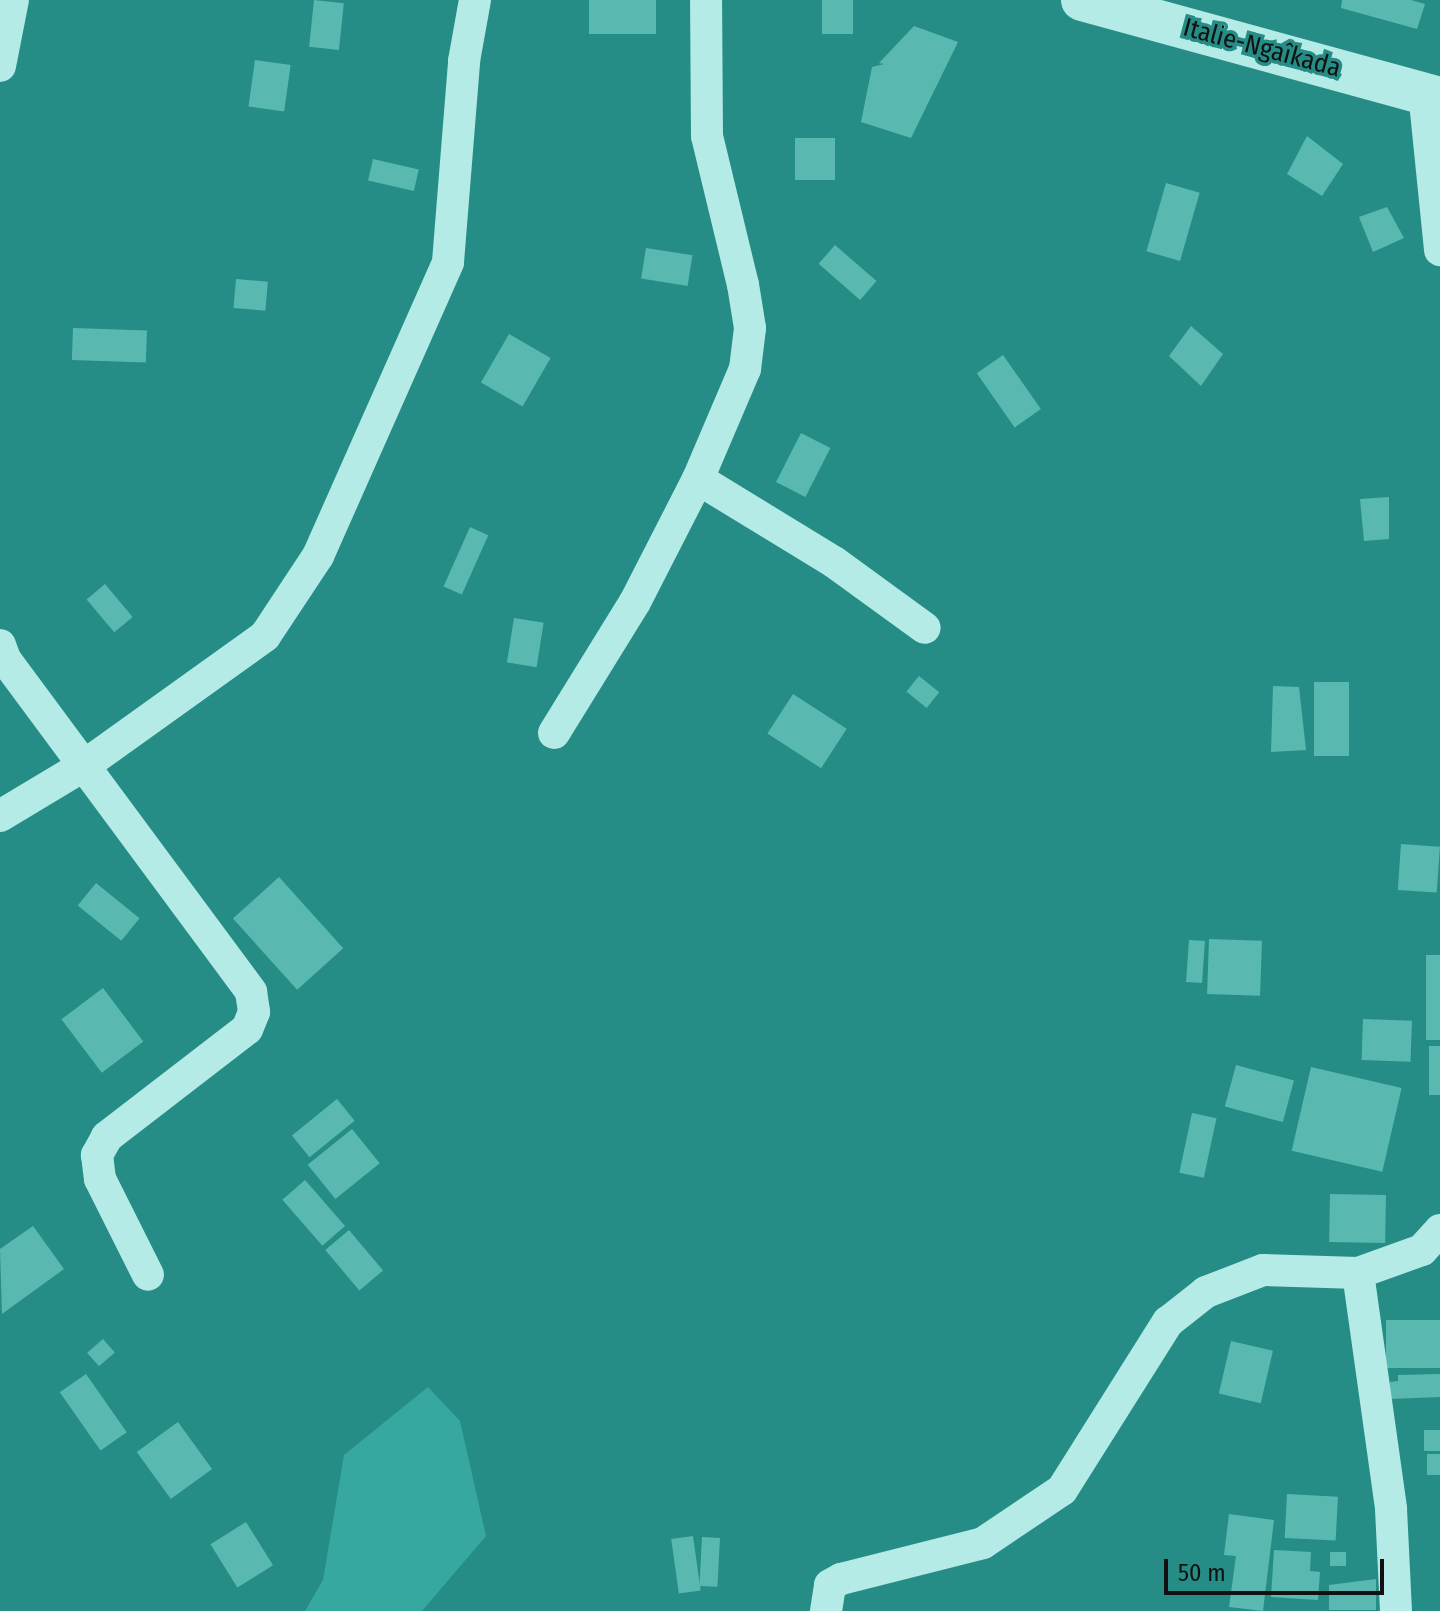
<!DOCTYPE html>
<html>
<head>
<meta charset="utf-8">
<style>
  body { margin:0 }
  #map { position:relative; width:1440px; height:1611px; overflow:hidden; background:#258d86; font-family:"Fira Sans Condensed",sans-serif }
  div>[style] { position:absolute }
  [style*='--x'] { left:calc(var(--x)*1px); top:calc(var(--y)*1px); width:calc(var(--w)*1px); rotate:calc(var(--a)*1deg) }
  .green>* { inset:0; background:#36a89f }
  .building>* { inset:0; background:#59b9b1; transform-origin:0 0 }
  .minor>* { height:32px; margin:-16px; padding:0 16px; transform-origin:16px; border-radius:16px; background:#b4ebe6 }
  .tertiary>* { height:42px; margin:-21px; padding:0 21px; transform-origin:21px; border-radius:21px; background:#b4ebe6 }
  span { translate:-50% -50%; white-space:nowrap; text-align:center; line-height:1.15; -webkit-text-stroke:7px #258d86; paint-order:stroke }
  .street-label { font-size:26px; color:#111 }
  .scale { position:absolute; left:1164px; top:1559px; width:220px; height:36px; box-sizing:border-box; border:4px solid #111; border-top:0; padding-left:10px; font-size:24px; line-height:28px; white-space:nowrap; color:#111; -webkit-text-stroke:6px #258d86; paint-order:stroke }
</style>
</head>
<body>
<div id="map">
  <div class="green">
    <i style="clip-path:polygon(428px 1387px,460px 1421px,486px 1536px,422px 1611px,305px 1611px,323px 1580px,344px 1455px)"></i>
  </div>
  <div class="building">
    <i style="left:314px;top:0;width:30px;height:47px;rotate:6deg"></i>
    <i style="left:589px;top:0;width:67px;height:34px"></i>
    <i style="left:822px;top:0;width:31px;height:34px"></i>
    <i style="clip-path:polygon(1342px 0,1411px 0,1425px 4px,1417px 29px,1341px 8px)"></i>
    <i style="clip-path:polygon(914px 26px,958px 42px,911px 138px,861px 122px,872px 67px,884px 64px,879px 63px)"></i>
    <i style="left:255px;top:60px;width:36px;height:47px;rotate:8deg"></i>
    <i style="clip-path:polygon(1307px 136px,1343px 164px,1322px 196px,1287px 174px)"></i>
    <i style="left:795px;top:138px;width:40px;height:42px"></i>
    <i style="left:373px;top:159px;width:47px;height:22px;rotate:13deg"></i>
    <i style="left:1166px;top:183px;width:35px;height:71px;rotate:16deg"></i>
    <i style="clip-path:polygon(1387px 207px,1404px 238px,1373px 252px,1359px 217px)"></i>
    <i style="left:835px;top:245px;width:55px;height:25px;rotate:41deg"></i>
    <i style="left:646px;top:248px;width:47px;height:31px;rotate:9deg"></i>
    <i style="left:236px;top:279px;width:32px;height:29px;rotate:5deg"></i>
    <i style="clip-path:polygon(1191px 326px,1223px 354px,1201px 386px,1169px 356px)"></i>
    <i style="left:73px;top:328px;width:74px;height:32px;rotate:2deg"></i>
    <i style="left:509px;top:334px;width:48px;height:56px;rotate:30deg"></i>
    <i style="left:1003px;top:355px;width:66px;height:32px;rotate:55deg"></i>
    <i style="left:801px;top:433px;width:33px;height:55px;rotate:27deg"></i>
    <i style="clip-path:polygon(1389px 497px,1389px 539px,1364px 541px,1360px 499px)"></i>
    <i style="left:470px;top:527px;width:20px;height:65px;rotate:24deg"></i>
    <i style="left:105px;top:584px;width:43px;height:24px;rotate:50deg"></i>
    <i style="left:514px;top:618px;width:30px;height:45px;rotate:9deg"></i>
    <i style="left:919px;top:676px;width:26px;height:20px;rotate:39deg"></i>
    <i style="left:1314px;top:682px;width:35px;height:74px"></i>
    <i style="clip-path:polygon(1273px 686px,1299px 687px,1306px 750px,1271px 752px)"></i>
    <i style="left:793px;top:694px;width:64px;height:47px;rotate:33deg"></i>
    <i style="left:1401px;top:844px;width:39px;height:46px;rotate:4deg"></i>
    <i style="left:279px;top:877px;width:96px;height:62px;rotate:48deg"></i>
    <i style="left:96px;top:883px;width:56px;height:29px;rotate:39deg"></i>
    <i style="left:1209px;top:939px;width:53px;height:55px;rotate:2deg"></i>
    <i style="left:1189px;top:940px;width:16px;height:42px;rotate:4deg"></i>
    <i style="left:1426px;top:955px;width:14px;height:85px"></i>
    <i style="left:103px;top:988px;width:67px;height:52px;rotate:53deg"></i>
    <i style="left:1363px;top:1019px;width:49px;height:41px;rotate:2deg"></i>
    <i style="left:1429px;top:1046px;width:11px;height:49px"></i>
    <i style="left:1236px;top:1065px;width:60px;height:43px;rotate:15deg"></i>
    <i style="left:1311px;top:1067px;width:93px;height:86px;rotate:13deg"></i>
    <i style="left:337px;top:1099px;width:28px;height:58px;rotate:51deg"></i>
    <i style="left:1192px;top:1113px;width:25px;height:61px;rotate:12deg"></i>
    <i style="left:352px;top:1129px;width:44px;height:57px;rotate:51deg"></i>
    <i style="left:305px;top:1180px;width:61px;height:30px;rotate:49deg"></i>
    <i style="left:1330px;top:1194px;width:56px;height:48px;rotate:1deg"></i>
    <i style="clip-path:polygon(33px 1226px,64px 1269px,2px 1314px,0 1249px)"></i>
    <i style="left:349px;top:1230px;width:53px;height:31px;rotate:50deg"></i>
    <i style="left:1440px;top:1320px;width:48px;height:54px;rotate:90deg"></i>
    <i style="left:103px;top:1339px;width:18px;height:21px;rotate:49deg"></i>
    <i style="left:1231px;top:1341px;width:43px;height:54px;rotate:13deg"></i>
    <i style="left:86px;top:1374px;width:71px;height:32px;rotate:55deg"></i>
    <i style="clip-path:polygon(1440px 1374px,1440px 1397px,1390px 1399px,1390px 1382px,1398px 1381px,1398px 1375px)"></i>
    <i style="left:178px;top:1422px;width:58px;height:51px;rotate:54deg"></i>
    <i style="left:1424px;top:1430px;width:16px;height:21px"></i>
    <i style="left:1427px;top:1454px;width:13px;height:21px"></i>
    <i style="left:1287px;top:1494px;width:51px;height:44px;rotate:3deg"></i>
    <i style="clip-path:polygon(1229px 1514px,1274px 1520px,1263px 1611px,1229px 1607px,1236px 1556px,1224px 1555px)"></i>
    <i style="left:246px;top:1522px;width:51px;height:42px;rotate:58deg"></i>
    <i style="left:693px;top:1536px;width:55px;height:22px;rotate:82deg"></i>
    <i style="left:702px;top:1537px;width:18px;height:49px;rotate:3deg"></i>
    <i style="clip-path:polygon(1274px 1550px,1311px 1552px,1310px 1571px,1320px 1572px,1318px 1600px,1271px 1597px)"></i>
    <i style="left:1330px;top:1552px;width:16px;height:14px"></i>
    <i style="clip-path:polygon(1376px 1579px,1376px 1610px,1329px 1610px,1329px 1585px)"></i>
  </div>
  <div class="minor">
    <i style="--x:0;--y:66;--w:67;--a:-78.9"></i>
    <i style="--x:1424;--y:92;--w:159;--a:84.2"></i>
    <i style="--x:698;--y:479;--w:159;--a:31.4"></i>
    <i style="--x:834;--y:562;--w:112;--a:36"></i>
    <i style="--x:0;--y:645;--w:15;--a:70"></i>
    <i style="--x:5;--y:659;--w:414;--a:53.5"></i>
    <i style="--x:251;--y:992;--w:20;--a:81"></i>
    <i style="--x:254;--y:1012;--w:18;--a:112"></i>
    <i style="--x:247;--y:1029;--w:177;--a:142.4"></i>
    <i style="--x:107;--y:1137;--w:21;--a:119"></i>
    <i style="--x:97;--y:1155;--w:24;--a:83"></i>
    <i style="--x:100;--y:1179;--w:107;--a:63.4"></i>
    <i style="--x:554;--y:733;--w:154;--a:-58.3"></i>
    <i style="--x:635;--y:602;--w:138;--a:-62.9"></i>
    <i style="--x:698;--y:479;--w:120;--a:-66.9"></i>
    <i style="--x:745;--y:369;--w:41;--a:-83"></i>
    <i style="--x:750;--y:328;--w:44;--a:-99.2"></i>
    <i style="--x:743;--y:285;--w:153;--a:-103.6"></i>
    <i style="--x:707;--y:136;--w:136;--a:-90.4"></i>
    <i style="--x:0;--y:816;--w:99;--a:-31"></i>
    <i style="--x:85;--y:765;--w:221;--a:-35.6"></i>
    <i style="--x:265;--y:636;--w:96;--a:-56.5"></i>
    <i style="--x:318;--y:556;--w:321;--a:-66.1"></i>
    <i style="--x:448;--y:262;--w:202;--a:-85.4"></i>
    <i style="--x:464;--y:61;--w:62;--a:-79.8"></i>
    <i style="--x:1358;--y:1273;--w:238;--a:82"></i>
    <i style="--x:1391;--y:1509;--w:102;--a:87.2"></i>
    <i style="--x:826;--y:1611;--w:26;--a:-81"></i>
    <i style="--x:830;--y:1585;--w:13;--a:-29"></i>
    <i style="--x:841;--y:1579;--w:146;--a:-14.2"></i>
    <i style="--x:983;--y:1543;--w:95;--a:-33.9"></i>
    <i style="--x:1062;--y:1490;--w:199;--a:-57.8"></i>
    <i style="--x:1168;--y:1322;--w:48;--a:-38.3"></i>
    <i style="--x:1206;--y:1292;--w:61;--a:-21.1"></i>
    <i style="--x:1263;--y:1270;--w:95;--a:1.8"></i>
    <i style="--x:1358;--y:1273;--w:68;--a:-19.8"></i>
    <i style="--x:1422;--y:1250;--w:27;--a:-48"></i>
  </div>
  <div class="tertiary">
    <i style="--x:1082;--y:0;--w:371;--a:15.3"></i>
  </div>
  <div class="street-label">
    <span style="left:1262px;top:48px;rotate:15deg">Italie-Ngaîkada</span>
  </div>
  <div class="scale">50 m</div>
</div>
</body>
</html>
